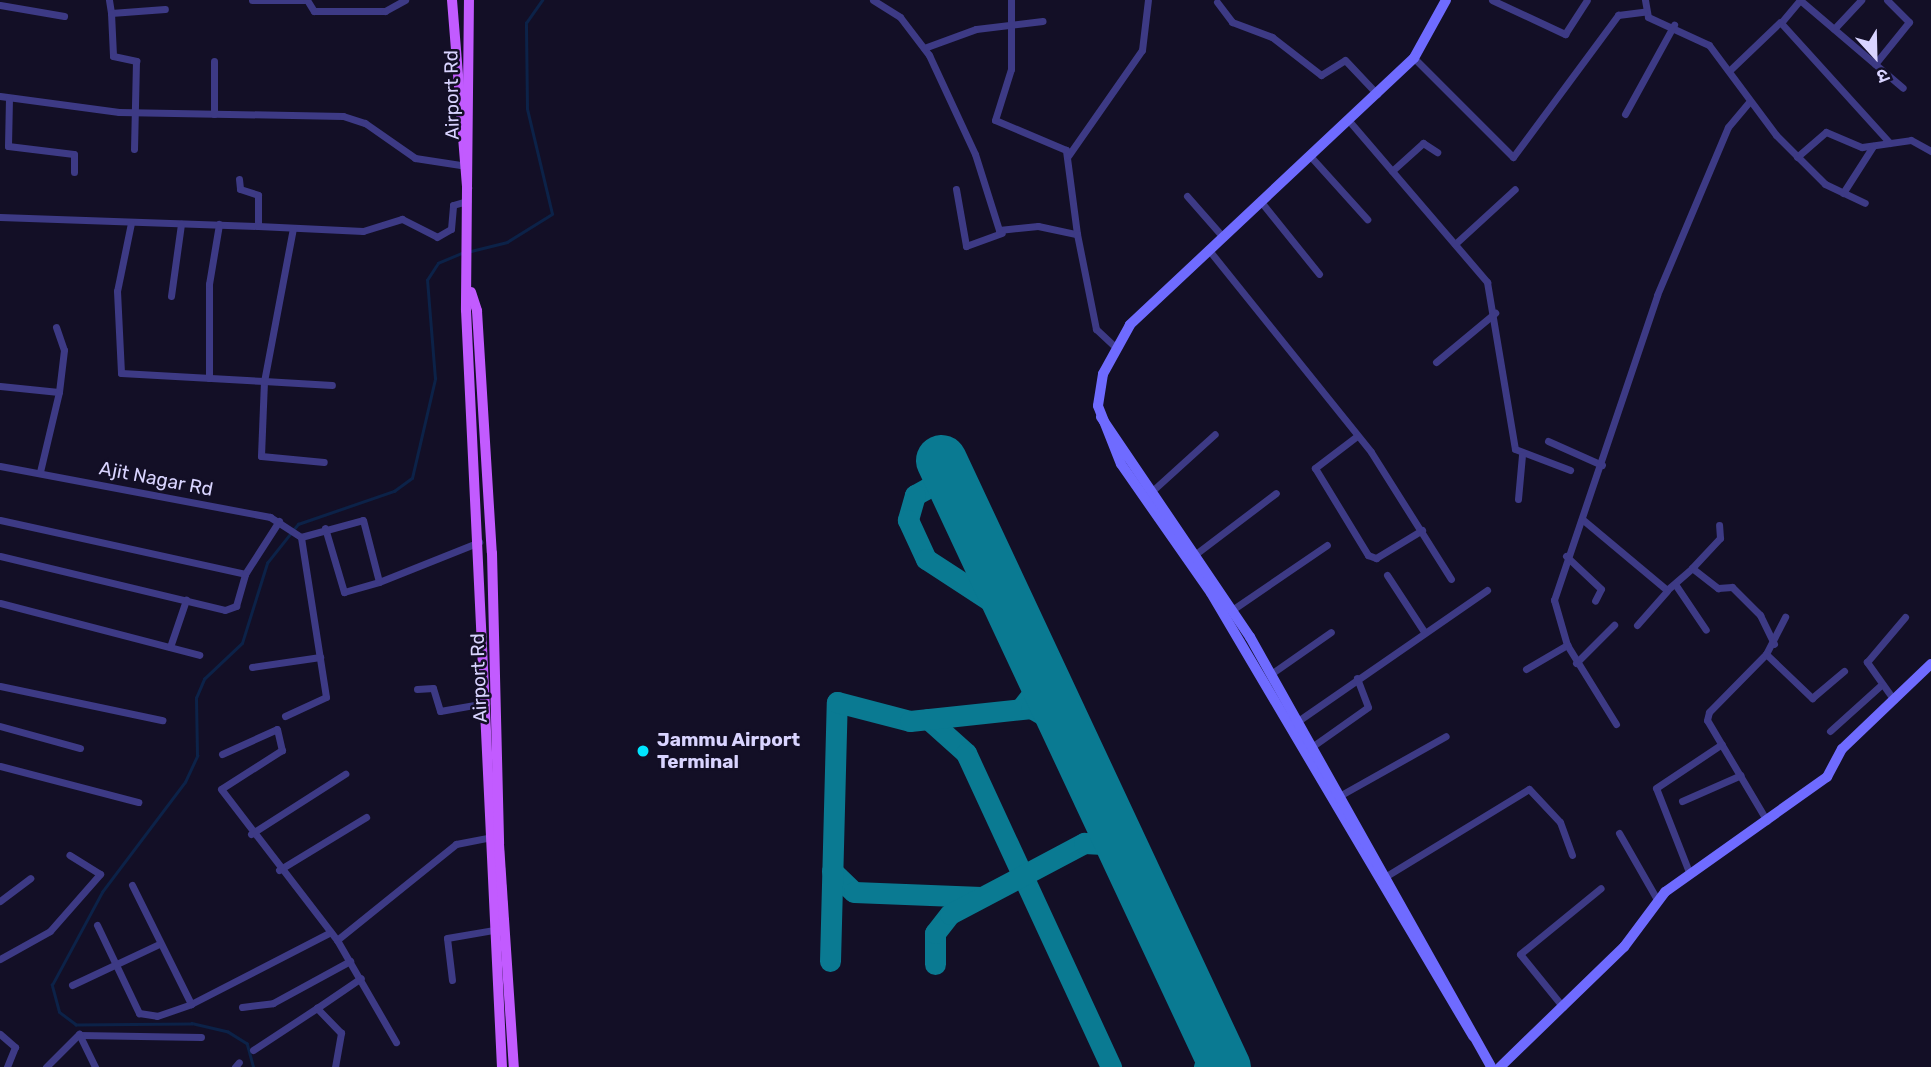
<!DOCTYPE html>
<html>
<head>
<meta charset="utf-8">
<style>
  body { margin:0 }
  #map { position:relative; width:1931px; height:1067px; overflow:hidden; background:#130f26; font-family:Rubik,"Noto Sans Devanagari",sans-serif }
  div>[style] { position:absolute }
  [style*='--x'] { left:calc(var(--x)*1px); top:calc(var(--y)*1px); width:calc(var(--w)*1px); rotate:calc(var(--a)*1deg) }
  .stream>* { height:2.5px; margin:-1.25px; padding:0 1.25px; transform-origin:1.25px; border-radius:1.25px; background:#0c2248 }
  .taxiway>* { height:21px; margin:-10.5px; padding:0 10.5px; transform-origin:10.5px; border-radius:10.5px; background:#0a7a92 }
  .runway>* { height:51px; margin:-25.5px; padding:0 25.5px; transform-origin:25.5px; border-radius:25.5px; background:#0a7a92 }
  .street>* { height:7px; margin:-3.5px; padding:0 3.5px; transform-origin:3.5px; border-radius:3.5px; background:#3d3a85 }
  .secondary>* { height:10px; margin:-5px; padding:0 5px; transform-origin:5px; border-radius:5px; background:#6f6bff }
  .primary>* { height:10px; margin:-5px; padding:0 5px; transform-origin:5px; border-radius:5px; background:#c25bff }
  .dots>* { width:19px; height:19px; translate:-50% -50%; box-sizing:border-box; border:4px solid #130f26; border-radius:50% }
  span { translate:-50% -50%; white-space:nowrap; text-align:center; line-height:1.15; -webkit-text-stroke:5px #130f26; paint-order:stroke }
  .street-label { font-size:19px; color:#d9d4ff }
  .poi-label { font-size:19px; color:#d9d4ff; font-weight:700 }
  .left { translate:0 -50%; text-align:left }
  .north { position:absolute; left:1840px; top:21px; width:70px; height:70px; -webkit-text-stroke:5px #130f26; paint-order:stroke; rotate:158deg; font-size:19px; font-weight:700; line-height:28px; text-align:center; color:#d9d4ff }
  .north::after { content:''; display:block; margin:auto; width:24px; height:32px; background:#d9d4ff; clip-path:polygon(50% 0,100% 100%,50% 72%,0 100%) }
</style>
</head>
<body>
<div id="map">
  <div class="stream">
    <i style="--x:471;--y:251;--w:37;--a:-14"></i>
    <i style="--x:507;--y:242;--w:53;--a:-31.9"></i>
    <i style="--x:552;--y:214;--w:108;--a:-103.4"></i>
    <i style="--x:527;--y:109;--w:86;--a:-90.7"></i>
    <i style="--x:526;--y:23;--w:28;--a:-55"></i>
    <i style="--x:253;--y:1067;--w:24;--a:-105"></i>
    <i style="--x:247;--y:1044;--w:22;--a:-148"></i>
    <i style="--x:228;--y:1032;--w:37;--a:-167"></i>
    <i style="--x:192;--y:1024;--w:116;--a:179.5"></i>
    <i style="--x:76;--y:1025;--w:21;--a:-143"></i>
    <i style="--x:59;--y:1012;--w:28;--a:-105"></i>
    <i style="--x:52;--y:985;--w:106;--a:-61.7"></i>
    <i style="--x:102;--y:892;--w:138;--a:-53"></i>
    <i style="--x:185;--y:782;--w:29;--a:-65"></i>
    <i style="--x:197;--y:756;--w:58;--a:-91"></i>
    <i style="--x:196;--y:698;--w:21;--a:-67"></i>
    <i style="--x:204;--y:679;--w:52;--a:-43.5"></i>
    <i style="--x:242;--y:643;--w:84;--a:-72.6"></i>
    <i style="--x:267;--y:563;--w:50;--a:-51.5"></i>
    <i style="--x:298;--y:524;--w:102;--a:-19"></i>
    <i style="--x:394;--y:491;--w:22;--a:-36"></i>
    <i style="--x:412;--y:478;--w:102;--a:-76.9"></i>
    <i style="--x:435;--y:379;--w:99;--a:-94.6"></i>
    <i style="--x:427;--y:280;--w:20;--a:-57"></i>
    <i style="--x:438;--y:263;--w:28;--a:-23"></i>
  </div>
  <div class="taxiway">
    <i style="--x:985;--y:554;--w:70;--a:-111"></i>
    <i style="--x:960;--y:489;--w:25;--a:-169"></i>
    <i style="--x:935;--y:484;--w:23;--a:151"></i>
    <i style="--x:915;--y:495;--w:26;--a:106"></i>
    <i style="--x:908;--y:520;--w:43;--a:65.2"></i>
    <i style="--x:926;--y:559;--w:106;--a:33.1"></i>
    <i style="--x:1022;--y:707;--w:36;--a:-52"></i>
    <i style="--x:928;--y:719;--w:51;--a:41.8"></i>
    <i style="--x:966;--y:753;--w:346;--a:65.2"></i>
    <i style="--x:832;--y:871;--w:30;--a:44"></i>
    <i style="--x:854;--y:892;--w:127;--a:2.3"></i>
    <i style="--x:830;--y:961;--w:259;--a:-88.5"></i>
    <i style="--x:837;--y:702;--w:75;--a:14.6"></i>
    <i style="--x:910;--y:721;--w:122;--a:-6.1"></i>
    <i style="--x:1031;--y:708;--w:40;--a:29.7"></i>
    <i style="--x:935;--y:964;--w:31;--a:-90"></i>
    <i style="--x:935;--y:933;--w:24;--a:-52"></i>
    <i style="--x:950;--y:914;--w:152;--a:-27.9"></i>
    <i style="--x:1084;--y:843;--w:38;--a:3"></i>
    <i style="--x:1204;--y:1067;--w:28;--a:-72"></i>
  </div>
  <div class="runway">
    <i style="--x:941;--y:460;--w:670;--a:64.93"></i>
  </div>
  <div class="street">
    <i style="--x:109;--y:0;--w:13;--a:81"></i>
    <i style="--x:111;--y:13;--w:54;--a:-4.2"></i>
    <i style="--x:252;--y:0;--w:55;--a:0"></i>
    <i style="--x:307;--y:0;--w:13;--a:58"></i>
    <i style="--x:314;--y:11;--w:71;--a:0"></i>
    <i style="--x:385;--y:11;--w:23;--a:-29"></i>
    <i style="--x:873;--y:0;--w:32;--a:32"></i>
    <i style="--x:900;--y:17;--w:48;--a:52.7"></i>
    <i style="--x:929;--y:55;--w:109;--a:65.1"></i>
    <i style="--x:975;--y:154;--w:80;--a:72.5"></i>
    <i style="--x:999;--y:230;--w:39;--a:-6"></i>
    <i style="--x:1038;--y:226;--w:40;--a:12"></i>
    <i style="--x:1077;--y:234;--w:85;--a:-97.5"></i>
    <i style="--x:1066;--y:150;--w:77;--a:-157.1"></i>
    <i style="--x:995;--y:120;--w:53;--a:-72.6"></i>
    <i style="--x:1011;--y:69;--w:69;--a:-90"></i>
    <i style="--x:1492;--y:0;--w:81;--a:25"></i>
    <i style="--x:1565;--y:34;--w:40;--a:-57.1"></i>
    <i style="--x:1645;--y:0;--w:17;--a:80"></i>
    <i style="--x:1648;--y:17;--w:67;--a:24.7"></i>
    <i style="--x:1709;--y:45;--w:112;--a:53.3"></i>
    <i style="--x:1776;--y:135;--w:69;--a:45"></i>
    <i style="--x:1825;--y:184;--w:44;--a:25.4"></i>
    <i style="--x:1800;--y:0;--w:30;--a:130"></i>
    <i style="--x:1781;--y:23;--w:162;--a:47.8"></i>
    <i style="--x:1800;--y:0;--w:135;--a:40.5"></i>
    <i style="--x:1217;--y:2;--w:25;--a:53"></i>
    <i style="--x:1232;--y:22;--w:43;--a:20.6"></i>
    <i style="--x:1272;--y:37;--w:62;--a:37.8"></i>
    <i style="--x:1321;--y:75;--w:28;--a:-32"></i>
    <i style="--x:1345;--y:60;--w:47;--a:46.7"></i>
    <i style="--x:0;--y:5;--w:65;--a:9.8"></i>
    <i style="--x:111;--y:13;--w:43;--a:87.3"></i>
    <i style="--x:113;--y:56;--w:24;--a:12"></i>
    <i style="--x:136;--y:61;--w:88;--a:91.3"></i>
    <i style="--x:1834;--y:29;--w:40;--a:-47"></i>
    <i style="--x:924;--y:48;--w:55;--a:-20.1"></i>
    <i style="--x:976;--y:29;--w:67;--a:-6.8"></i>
    <i style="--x:1414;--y:58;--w:140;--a:45"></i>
    <i style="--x:1513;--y:157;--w:177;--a:-53.5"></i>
    <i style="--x:1618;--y:15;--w:26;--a:-7"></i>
    <i style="--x:1875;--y:64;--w:54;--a:-51"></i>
    <i style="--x:1909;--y:22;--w:31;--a:-135"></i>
    <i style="--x:1730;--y:70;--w:69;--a:-43.8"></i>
    <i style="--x:0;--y:96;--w:120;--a:7.7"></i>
    <i style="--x:119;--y:112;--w:224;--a:1"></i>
    <i style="--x:343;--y:116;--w:23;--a:18"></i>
    <i style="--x:365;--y:123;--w:61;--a:35"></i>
    <i style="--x:415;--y:158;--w:46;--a:8.8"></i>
    <i style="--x:9;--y:98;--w:48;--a:91.2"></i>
    <i style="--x:8;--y:146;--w:66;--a:6.9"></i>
    <i style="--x:74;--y:154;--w:18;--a:90"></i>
    <i style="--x:214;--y:114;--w:53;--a:-90"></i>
    <i style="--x:1625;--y:114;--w:102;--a:-61.2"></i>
    <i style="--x:1350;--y:122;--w:211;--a:49.4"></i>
    <i style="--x:1487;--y:282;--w:169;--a:80.5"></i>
    <i style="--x:1515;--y:449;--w:59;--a:20.9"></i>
    <i style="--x:1068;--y:156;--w:129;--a:-55.1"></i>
    <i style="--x:1142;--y:50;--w:50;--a:-83.2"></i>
    <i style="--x:1311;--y:157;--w:84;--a:47.9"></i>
    <i style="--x:1797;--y:157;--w:38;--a:-41"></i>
    <i style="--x:1826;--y:132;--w:39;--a:23"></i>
    <i style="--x:1862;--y:147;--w:49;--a:-8.1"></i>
    <i style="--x:1911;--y:140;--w:23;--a:29"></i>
    <i style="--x:1392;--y:171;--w:42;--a:-42.1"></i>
    <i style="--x:1423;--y:143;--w:17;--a:33"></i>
    <i style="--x:239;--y:179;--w:10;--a:84"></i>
    <i style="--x:240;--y:189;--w:19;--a:18"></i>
    <i style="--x:258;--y:195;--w:31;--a:90"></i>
    <i style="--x:258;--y:226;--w:105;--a:2.7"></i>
    <i style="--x:363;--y:231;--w:41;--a:-17.1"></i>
    <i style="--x:402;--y:219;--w:39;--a:27"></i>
    <i style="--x:437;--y:237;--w:16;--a:-30"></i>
    <i style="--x:451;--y:229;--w:24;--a:-85"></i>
    <i style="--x:453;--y:205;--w:15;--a:-16"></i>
    <i style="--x:956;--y:189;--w:58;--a:80"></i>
    <i style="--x:966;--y:246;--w:38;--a:-20"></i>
    <i style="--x:1843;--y:193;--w:56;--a:-57.4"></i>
    <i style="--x:1187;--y:196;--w:55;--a:48.7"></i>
    <i style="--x:1262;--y:203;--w:91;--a:51.2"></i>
    <i style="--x:0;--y:217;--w:258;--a:2"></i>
    <i style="--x:131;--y:223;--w:69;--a:101.6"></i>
    <i style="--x:117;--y:291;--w:82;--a:87.2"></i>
    <i style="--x:121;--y:373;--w:143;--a:3.2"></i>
    <i style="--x:264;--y:381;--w:75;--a:92.3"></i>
    <i style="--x:261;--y:456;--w:63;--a:5.4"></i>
    <i style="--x:293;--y:228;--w:156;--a:100.7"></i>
    <i style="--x:264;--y:381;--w:68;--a:3.4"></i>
    <i style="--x:1077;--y:234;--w:97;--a:78.7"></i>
    <i style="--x:1096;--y:329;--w:26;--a:43"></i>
    <i style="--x:1455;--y:244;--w:81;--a:-42.5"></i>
    <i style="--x:1208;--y:249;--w:260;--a:51.2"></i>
    <i style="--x:1371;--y:452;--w:150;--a:57.8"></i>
    <i style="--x:171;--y:296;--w:73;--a:-82.1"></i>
    <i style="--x:56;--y:327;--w:24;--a:71"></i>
    <i style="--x:64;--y:350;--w:42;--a:96.8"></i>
    <i style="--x:1436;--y:362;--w:77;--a:-39.7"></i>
    <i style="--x:209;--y:378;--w:94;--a:-90"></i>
    <i style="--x:209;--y:284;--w:61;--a:-80.5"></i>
    <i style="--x:0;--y:386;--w:59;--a:5.8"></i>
    <i style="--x:59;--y:392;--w:82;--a:103.4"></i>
    <i style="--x:1357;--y:436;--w:53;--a:142.7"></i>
    <i style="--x:1315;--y:468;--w:102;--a:58.7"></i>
    <i style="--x:1368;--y:555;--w:9;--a:21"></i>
    <i style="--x:1376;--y:558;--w:54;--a:-31.3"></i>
    <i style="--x:1548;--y:441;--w:59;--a:24"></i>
    <i style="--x:0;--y:466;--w:275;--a:10.7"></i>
    <i style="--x:270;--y:517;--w:37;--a:33"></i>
    <i style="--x:1151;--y:492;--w:86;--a:-42.2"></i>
    <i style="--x:1518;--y:499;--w:44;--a:-84.8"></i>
    <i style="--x:1582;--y:519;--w:111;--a:39.9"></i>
    <i style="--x:1667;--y:590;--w:33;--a:-41"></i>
    <i style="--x:1692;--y:568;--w:33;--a:38"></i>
    <i style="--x:1718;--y:588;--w:14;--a:-4"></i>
    <i style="--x:1732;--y:587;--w:40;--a:45"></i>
    <i style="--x:1760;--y:615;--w:32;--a:64"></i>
    <i style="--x:0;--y:520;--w:251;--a:12.4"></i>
    <i style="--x:245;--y:574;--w:63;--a:-57.3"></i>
    <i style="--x:325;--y:528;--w:67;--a:73.5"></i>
    <i style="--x:344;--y:592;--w:36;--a:-16"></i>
    <i style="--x:301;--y:537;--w:64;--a:-15.3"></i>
    <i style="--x:363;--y:520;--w:64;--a:75.5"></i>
    <i style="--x:379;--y:582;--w:108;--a:-21.8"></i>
    <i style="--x:1197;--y:553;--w:99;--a:-37.2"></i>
    <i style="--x:0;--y:556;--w:231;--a:13.5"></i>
    <i style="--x:225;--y:610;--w:12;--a:-20"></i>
    <i style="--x:236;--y:606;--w:33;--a:-74"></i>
    <i style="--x:1566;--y:556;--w:48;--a:43.3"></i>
    <i style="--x:1601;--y:589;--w:13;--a:117"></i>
    <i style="--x:1692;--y:568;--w:41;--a:-47"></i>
    <i style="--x:1720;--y:538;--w:13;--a:-94"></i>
    <i style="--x:1387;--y:575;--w:66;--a:56.8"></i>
    <i style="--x:1675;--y:584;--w:55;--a:56"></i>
    <i style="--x:0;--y:603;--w:206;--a:14.6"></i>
    <i style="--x:1232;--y:610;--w:115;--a:-34.4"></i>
    <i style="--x:1637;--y:625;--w:45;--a:-48.6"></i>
    <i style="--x:170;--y:647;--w:50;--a:-71.2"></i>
    <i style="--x:1766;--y:654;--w:42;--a:-62.8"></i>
    <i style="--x:1576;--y:663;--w:54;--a:-45"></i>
    <i style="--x:252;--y:667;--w:69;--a:-8.4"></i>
    <i style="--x:1526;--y:669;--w:48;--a:-30.3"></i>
    <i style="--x:1271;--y:674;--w:73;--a:-35"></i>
    <i style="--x:0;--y:686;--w:166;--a:11.9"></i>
    <i style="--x:417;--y:689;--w:16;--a:-4"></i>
    <i style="--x:433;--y:688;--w:24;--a:73"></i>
    <i style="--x:440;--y:711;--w:47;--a:-9.9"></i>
    <i style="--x:1894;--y:700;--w:47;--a:-125.4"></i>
    <i style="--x:1867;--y:662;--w:59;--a:-49.8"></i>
    <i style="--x:285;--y:716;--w:45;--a:-24.9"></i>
    <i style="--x:326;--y:697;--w:162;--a:-98.9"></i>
    <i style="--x:1298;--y:721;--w:230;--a:-34.7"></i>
    <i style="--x:1616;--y:724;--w:93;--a:-121.8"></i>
    <i style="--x:1567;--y:645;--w:47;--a:-106.1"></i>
    <i style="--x:1554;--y:600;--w:322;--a:-71.3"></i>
    <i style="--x:1657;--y:295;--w:182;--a:-67.1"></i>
    <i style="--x:1728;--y:127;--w:34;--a:-50"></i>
    <i style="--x:0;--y:726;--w:83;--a:15.4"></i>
    <i style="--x:1830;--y:731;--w:67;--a:-42"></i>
    <i style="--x:1313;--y:746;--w:67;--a:-35.3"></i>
    <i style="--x:1368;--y:707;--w:31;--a:-111"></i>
    <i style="--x:222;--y:754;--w:60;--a:-24.4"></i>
    <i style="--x:277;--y:729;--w:22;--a:77"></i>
    <i style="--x:282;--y:750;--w:72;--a:147.4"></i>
    <i style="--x:221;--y:789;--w:190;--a:52.5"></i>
    <i style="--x:337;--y:940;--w:153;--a:-38.9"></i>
    <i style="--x:456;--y:844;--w:32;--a:-11"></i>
    <i style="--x:0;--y:766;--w:143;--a:14.6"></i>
    <i style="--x:1341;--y:795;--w:120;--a:-29.3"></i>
    <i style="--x:1682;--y:801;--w:64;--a:-23.8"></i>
    <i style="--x:1767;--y:821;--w:117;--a:-120.7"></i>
    <i style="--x:1707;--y:720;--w:8;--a:-76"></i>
    <i style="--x:1709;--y:712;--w:81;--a:-45.5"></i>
    <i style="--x:1766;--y:654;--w:64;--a:43.7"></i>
    <i style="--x:1812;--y:698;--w:42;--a:-40.2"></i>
    <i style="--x:1619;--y:833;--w:78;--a:60.2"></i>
    <i style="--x:251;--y:834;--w:112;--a:-32.6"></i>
    <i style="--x:279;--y:870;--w:102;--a:-31.3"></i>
    <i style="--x:1689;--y:872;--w:90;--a:-111.4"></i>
    <i style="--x:1656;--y:788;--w:79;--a:-33.7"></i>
    <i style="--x:1388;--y:875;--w:165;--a:-31.4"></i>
    <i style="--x:1529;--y:789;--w:45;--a:46.8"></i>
    <i style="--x:1560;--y:822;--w:35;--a:70"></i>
    <i style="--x:132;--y:885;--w:133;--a:63.6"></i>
    <i style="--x:191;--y:1004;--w:157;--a:-27.2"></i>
    <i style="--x:0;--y:901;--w:38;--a:-37"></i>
    <i style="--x:97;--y:925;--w:98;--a:64.5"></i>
    <i style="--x:139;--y:1013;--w:18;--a:9"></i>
    <i style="--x:157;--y:1016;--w:36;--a:-19"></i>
    <i style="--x:337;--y:940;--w:118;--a:60"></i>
    <i style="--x:0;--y:959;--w:57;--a:-29.2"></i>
    <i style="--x:50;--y:931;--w:76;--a:-48.7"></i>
    <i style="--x:100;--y:874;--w:36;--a:-148"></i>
    <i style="--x:452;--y:980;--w:42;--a:-96.8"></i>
    <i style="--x:447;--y:938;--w:48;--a:-9.7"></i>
    <i style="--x:72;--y:985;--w:96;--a:-25.2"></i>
    <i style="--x:242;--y:1007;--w:31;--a:-7"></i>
    <i style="--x:273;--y:1003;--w:88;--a:-28.6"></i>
    <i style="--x:1563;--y:1007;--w:68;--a:-129.1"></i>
    <i style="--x:1520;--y:954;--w:104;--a:-39.2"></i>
    <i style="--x:0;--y:1034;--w:20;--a:41"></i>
    <i style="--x:15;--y:1047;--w:22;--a:112"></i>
    <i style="--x:79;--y:1035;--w:122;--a:0.9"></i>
    <i style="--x:253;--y:1050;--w:77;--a:-33.3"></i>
    <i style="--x:46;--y:1067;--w:47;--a:-45"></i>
    <i style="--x:79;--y:1034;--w:37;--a:64"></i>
    <i style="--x:235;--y:1067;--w:6;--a:-51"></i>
    <i style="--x:335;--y:1067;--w:35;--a:-80"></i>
    <i style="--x:341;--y:1033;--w:35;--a:-134"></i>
    <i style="--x:317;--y:1008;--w:53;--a:-34.3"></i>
  </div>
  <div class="secondary">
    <i style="--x:1446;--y:0;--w:66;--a:118.9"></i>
    <i style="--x:1414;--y:58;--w:390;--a:136.8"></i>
    <i style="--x:1130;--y:325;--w:56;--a:118.9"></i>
    <i style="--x:1103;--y:374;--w:32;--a:99"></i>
    <i style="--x:1098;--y:406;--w:62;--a:68.4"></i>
    <i style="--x:1121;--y:464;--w:157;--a:55.1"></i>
    <i style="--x:1211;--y:593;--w:515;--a:59.4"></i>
    <i style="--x:1101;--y:417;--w:266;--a:55.9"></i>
    <i style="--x:1250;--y:637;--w:493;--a:60.7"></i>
    <i style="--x:1500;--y:1067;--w:173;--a:-44.1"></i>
    <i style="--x:1624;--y:947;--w:69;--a:-53.3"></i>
    <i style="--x:1665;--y:892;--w:199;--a:-35.4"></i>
    <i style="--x:1827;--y:777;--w:32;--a:-62"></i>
    <i style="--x:1842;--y:749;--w:123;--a:-43.7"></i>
  </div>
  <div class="primary">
    <i style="--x:452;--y:0;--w:189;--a:85.4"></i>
    <i style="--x:467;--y:188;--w:122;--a:90.5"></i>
    <i style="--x:466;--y:310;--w:758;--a:87.28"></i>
    <i style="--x:467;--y:188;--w:188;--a:-89.4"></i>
    <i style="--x:471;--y:292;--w:20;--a:72"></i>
    <i style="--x:477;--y:311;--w:242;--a:86.5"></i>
    <i style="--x:492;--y:553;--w:291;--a:88.6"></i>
    <i style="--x:499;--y:844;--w:224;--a:86.2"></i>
  </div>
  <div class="dots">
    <i style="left:643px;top:751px;background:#00e5ff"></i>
  </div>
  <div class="street-label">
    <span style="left:452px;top:95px;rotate:-91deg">Airport Rd</span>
    <span style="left:156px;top:479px;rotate:11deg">Ajit Nagar Rd</span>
    <span style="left:479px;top:678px;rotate:-92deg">Airport Rd</span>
  </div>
  <div class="poi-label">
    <span class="left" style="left:657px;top:751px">Jammu Airport<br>Terminal</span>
  </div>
  <div class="north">उ</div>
</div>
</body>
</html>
